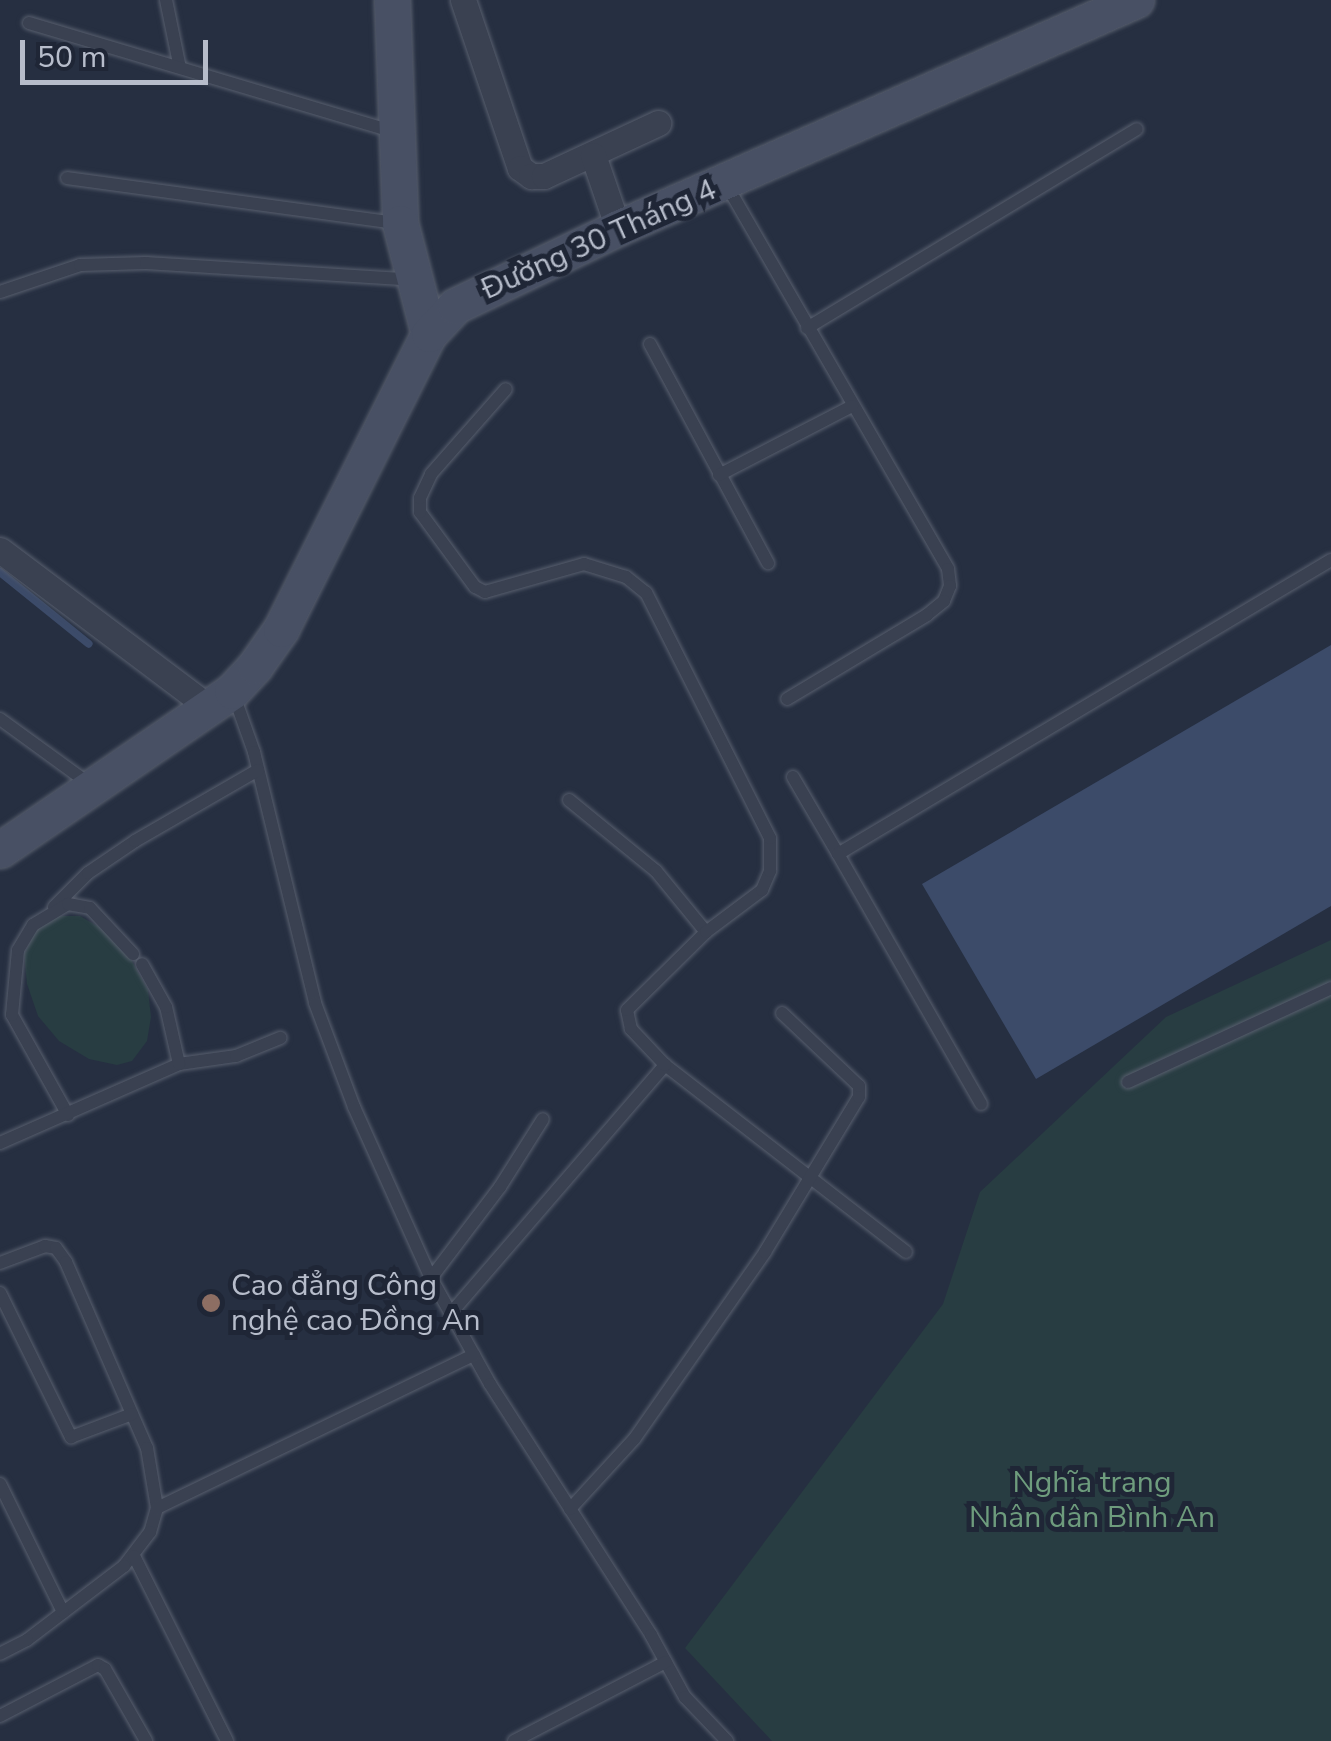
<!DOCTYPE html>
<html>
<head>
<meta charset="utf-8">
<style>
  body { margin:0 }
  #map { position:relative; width:1331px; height:1741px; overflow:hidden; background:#262f41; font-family:"Nunito Sans",sans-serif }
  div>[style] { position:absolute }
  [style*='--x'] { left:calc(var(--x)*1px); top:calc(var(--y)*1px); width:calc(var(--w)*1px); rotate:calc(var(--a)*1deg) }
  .green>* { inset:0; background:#283d42 }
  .water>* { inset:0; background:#3c4b69 }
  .stream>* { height:8px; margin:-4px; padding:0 4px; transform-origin:4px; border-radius:4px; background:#3c4b69 }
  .roads { filter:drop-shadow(0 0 2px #585f6e) drop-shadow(0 0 2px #585f6e) }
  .lane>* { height:12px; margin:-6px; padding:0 6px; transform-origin:6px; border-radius:6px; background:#3a4151 }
  .street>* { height:25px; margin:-12.5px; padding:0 12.5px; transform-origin:12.5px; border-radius:12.5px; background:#3a4151 }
  .secondary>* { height:35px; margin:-17.5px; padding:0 17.5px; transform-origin:17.5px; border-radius:17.5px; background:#485064 }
  .dots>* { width:28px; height:28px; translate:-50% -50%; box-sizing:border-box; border:5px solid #1f2636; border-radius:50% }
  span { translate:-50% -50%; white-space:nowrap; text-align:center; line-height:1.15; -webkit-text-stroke:10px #1f2636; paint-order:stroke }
  .street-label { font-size:30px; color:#b7bdcb }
  .poi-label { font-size:30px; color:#b7bdcb }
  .left { translate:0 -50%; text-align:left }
  .park-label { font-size:30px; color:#6e9c7d }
  .scale { position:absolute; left:20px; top:40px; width:188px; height:45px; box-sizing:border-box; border:5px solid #b7bdcb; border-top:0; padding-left:12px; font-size:30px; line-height:35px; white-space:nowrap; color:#b7bdcb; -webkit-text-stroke:8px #1f2636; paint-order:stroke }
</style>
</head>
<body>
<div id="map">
  <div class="green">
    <i style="clip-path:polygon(56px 916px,80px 916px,99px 927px,127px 952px,148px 990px,151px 1017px,147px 1041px,132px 1061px,117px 1065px,89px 1059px,59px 1041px,38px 1016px,27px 984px,24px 954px,39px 925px)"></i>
    <i style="clip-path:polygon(1331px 940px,1331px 1741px,772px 1741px,685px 1648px,943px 1304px,980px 1192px,1166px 1017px)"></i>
  </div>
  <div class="water">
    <i style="clip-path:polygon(1331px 645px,1331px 906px,1036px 1079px,922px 884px)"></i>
  </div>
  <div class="stream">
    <i style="--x:0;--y:572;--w:114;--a:39"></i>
  </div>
  <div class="roads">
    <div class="lane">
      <i style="--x:166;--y:0;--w:69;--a:78.4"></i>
      <i style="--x:29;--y:23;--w:379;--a:16.6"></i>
      <i style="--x:67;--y:178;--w:333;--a:7.8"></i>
      <i style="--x:726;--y:184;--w:444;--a:60"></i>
      <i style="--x:948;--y:569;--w:17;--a:83"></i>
      <i style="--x:950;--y:586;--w:16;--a:112"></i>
      <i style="--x:944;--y:601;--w:22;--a:141"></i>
      <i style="--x:927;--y:615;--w:163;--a:149"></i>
      <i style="--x:0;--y:292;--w:84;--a:-18.6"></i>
      <i style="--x:80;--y:265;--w:66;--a:-1.7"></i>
      <i style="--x:146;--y:263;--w:268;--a:3.6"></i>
      <i style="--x:807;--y:328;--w:385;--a:-31.1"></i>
      <i style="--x:650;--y:344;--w:249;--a:61.7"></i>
      <i style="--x:719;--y:475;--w:150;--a:-27.4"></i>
      <i style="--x:233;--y:693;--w:63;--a:70.4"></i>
      <i style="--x:254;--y:752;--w:258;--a:76.3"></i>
      <i style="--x:315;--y:1003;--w:111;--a:69.4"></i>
      <i style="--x:354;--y:1107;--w:188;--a:65.8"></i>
      <i style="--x:431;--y:1278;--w:121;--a:60.9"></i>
      <i style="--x:490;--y:1384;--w:298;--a:57.3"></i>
      <i style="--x:651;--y:1635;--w:71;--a:61.3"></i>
      <i style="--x:685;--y:1697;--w:61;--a:46.3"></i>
      <i style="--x:0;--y:719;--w:112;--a:36"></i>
      <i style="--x:793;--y:777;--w:89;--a:59.7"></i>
      <i style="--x:838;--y:854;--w:574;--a:-30.81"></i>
      <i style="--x:569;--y:800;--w:112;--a:39.2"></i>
      <i style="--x:656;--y:871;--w:79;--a:50.7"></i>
      <i style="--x:838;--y:854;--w:288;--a:60.2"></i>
      <i style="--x:54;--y:907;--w:48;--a:-45"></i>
      <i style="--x:88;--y:873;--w:57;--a:-34.2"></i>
      <i style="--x:135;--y:841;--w:142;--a:-30"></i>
      <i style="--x:179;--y:1064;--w:58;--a:-8"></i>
      <i style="--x:236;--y:1056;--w:48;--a:-22.2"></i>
      <i style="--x:665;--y:1065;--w:305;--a:37.8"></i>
      <i style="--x:1128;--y:1082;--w:224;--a:-24.8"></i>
      <i style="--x:68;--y:1115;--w:115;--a:-119.2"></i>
      <i style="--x:12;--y:1015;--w:65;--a:-84.7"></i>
      <i style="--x:18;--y:950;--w:29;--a:-59"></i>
      <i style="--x:33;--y:925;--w:41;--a:-31"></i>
      <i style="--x:68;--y:904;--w:22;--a:10"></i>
      <i style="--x:90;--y:908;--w:63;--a:46.9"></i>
      <i style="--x:0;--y:1143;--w:196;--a:-23.8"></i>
      <i style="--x:179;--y:1064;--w:58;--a:-102.8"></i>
      <i style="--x:166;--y:1007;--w:49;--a:-119.2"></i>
      <i style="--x:0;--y:1263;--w:48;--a:-20.7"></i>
      <i style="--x:45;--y:1246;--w:11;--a:10"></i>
      <i style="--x:56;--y:1248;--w:17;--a:54"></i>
      <i style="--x:66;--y:1262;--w:203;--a:66.5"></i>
      <i style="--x:147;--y:1448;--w:61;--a:80.5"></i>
      <i style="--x:157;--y:1508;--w:25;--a:106"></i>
      <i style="--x:150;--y:1532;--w:43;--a:127.4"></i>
      <i style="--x:124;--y:1566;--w:122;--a:142.7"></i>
      <i style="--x:27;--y:1640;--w:30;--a:153"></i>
      <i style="--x:431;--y:1278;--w:114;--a:-52.8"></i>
      <i style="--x:500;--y:1187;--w:80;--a:-57.7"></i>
      <i style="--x:0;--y:1293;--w:161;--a:63.8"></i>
      <i style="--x:71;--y:1437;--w:65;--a:-20.7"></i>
      <i style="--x:451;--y:1313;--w:328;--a:-49.2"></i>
      <i style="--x:665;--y:1065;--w:50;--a:-133.4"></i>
      <i style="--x:631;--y:1029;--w:19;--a:-102"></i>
      <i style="--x:627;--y:1010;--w:111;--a:-44.6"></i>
      <i style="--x:706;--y:932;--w:70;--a:-36.9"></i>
      <i style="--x:762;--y:890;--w:21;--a:-67"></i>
      <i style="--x:770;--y:871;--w:33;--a:-90"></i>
      <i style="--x:770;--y:838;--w:275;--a:-116.8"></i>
      <i style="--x:646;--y:593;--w:26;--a:-141"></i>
      <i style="--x:626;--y:577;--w:44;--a:-162.8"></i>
      <i style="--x:584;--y:564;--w:103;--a:164.2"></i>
      <i style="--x:485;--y:592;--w:11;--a:-153"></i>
      <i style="--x:475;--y:587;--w:93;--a:-126.3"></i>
      <i style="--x:420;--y:512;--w:14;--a:-90"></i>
      <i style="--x:420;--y:498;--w:26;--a:-65"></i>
      <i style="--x:431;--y:474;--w:113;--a:-48.6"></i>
      <i style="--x:0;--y:1484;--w:143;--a:63.8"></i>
      <i style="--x:157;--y:1508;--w:352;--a:-25.8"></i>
      <i style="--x:570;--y:1509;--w:96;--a:-47.5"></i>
      <i style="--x:635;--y:1438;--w:227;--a:-55"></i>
      <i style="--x:765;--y:1252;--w:181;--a:-58.8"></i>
      <i style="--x:859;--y:1097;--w:11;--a:-90"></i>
      <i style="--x:859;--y:1086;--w:106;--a:-136.5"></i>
      <i style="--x:134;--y:1556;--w:207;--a:63.3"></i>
      <i style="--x:0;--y:1716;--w:110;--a:-27.5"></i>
      <i style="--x:98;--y:1665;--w:8;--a:30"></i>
      <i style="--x:105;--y:1669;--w:83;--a:60.3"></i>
      <i style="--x:514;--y:1741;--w:171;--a:-27.5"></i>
    </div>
    <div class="street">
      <i style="--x:463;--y:0;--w:177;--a:71.3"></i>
      <i style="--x:520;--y:168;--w:14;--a:36"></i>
      <i style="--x:531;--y:176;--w:13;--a:0"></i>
      <i style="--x:544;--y:176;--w:126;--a:-24.9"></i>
      <i style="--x:593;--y:155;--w:77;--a:71.1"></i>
      <i style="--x:0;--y:550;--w:261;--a:37"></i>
    </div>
    <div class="secondary">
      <i style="--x:392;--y:0;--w:223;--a:87.9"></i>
      <i style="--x:400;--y:223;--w:115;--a:75.4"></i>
      <i style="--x:0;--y:850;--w:281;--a:-34.4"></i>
      <i style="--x:232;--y:691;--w:34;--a:-47"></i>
      <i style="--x:255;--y:666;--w:45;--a:-54.9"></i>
      <i style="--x:281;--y:629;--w:330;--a:-63.4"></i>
      <i style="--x:429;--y:334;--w:38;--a:-47"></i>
      <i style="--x:455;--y:306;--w:181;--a:-25.6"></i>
      <i style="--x:618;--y:228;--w:566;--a:-23.76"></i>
    </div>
  </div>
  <div class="dots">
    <i style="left:211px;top:1303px;background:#8d6e63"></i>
  </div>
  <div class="street-label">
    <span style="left:599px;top:240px;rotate:-24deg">Đường 30 Tháng 4</span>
  </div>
  <div class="poi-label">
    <span class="left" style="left:231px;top:1303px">Cao đẳng Công<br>nghệ cao Đồng An</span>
  </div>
  <div class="park-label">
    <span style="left:1092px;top:1500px">Nghĩa trang<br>Nhân dân Bình An</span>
  </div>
  <div class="scale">50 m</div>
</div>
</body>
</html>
